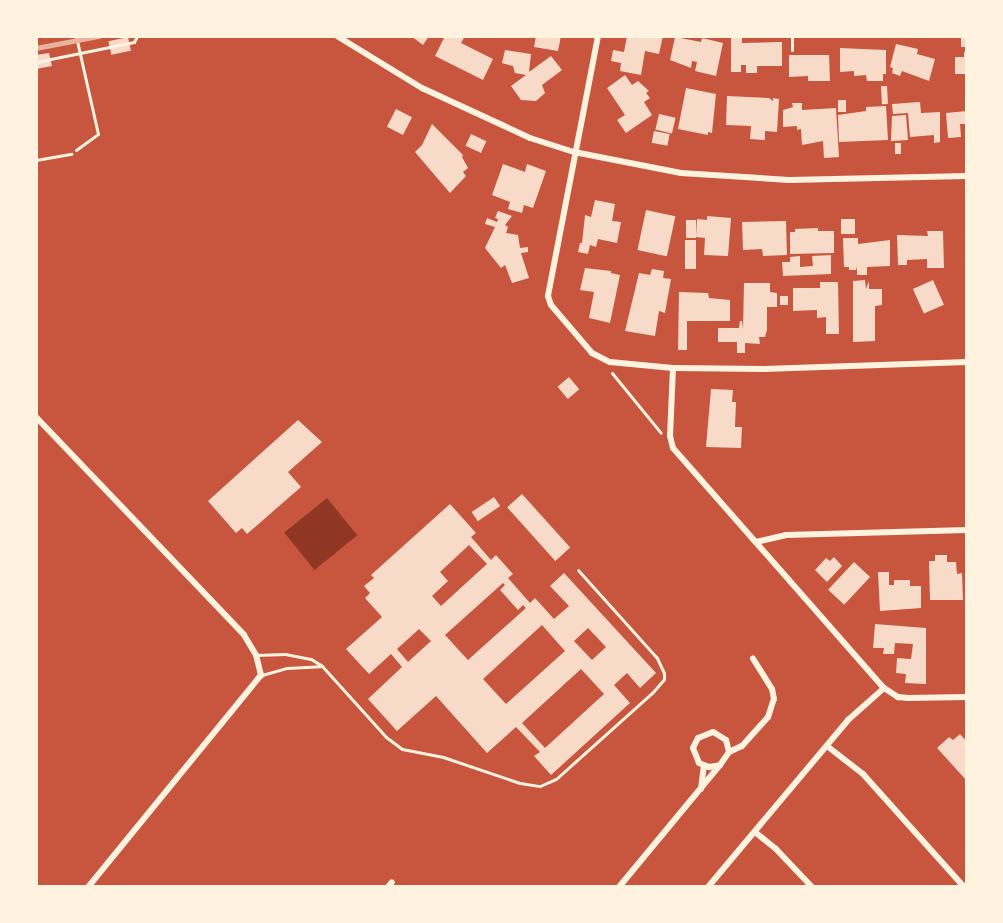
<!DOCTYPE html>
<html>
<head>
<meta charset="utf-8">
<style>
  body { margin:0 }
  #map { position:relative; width:1003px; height:923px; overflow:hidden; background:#c8553d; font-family:Lato,sans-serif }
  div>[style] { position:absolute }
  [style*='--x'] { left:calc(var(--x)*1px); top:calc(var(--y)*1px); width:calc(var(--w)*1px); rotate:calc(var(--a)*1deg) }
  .water>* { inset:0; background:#8f3625; transform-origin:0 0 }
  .building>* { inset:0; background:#f7dbc8; transform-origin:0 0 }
  .path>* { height:3px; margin:-1.5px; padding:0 1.5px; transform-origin:1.5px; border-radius:1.5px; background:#fff3e0 }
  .service>* { height:3px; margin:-1.5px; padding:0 1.5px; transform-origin:1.5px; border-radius:1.5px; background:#fff3e0 }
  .minor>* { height:6px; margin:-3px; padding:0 3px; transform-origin:3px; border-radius:3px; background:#fff3e0 }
  .rail>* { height:4.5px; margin:-2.25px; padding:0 2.25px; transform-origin:2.25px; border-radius:2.25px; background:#e9b49f }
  span { translate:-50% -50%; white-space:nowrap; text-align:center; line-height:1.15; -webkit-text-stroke:6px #fff3e0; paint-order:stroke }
  .frame { position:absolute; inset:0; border:38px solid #fff3e0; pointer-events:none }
</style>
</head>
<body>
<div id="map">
  <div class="water">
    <i style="left:327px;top:498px;width:48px;height:55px;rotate:51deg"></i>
  </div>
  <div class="building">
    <i style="clip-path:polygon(411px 36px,429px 36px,423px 45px)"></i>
    <i style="clip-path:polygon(445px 36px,465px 36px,461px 43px,493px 59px,483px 80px,435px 56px)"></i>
    <i style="clip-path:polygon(536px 36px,561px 36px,558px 51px,534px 47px)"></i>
    <i style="clip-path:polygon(627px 36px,663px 36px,659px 54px,645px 51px,641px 75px,620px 71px,621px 63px,611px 61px,613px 50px,624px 52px)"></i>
    <i style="clip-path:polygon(731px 36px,742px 36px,742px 43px,782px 42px,782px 66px,757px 66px,757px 73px,746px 73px,746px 65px,741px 65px,741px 72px,731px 72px)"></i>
    <i style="left:961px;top:36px;width:6px;height:11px"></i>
    <i style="left:128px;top:37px;width:14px;height:20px;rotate:78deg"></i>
    <i style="clip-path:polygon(675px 37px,701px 42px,702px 38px,723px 43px,716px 76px,695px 71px,697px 62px,692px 61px,691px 68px,670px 60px)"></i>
    <i style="clip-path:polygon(896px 44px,918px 49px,917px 54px,935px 59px,929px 81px,902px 71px,900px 76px,892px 73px,893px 68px,890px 67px)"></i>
    <i style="clip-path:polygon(840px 48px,886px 50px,886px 74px,883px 74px,883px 81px,867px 81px,866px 75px,854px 76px,854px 71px,840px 72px)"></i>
    <i style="clip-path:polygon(505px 50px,531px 54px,529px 72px,551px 56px,562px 70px,542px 85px,545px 93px,536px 101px,521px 100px,511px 86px,526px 75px,515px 73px,513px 66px,502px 63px)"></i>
    <i style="clip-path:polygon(967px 51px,967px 74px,955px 74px,955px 57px,964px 57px,964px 52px)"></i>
    <i style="clip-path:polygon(49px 53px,52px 66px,36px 69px,36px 55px)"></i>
    <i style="clip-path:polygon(789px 55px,829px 55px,830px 81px,808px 81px,808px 76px,789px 77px)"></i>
    <i style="clip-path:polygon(625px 75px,632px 85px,638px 81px,649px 91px,646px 93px,650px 98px,644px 102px,652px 115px,626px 133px,617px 120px,625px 115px,607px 88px)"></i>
    <i style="left:887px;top:86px;width:18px;height:6px;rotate:87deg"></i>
    <i style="clip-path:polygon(686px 88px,716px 94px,712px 133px,708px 132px,708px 135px,678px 129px)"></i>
    <i style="clip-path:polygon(727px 96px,769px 98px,773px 101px,773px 98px,779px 99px,777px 132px,765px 131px,765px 140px,750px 139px,751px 126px,726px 125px)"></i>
    <i style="left:846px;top:100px;width:12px;height:8px;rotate:90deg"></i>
    <i style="clip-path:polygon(920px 102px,921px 113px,940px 112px,940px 142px,934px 143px,934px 135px,910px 137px,908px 113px,893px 114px,892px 104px)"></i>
    <i style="clip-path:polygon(792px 103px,802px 103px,802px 110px,836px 108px,839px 157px,824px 158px,823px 141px,802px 145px,801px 129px,797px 130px,797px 126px,783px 127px,783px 110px,793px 107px)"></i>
    <i style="clip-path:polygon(886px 106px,888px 140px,839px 142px,838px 115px,866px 111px,866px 107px)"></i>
    <i style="left:396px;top:109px;width:18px;height:20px;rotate:27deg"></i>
    <i style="clip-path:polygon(967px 111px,967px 124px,960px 124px,961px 137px,948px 138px,946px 113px)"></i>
    <i style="left:659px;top:114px;width:17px;height:16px;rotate:13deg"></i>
    <i style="clip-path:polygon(906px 115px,908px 140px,891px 141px,892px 116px)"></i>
    <i style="clip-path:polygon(432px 124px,463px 155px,462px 157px,468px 168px,463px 172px,466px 176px,450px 193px,415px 152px,422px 145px)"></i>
    <i style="left:654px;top:131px;width:16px;height:12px;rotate:11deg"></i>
    <i style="left:471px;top:134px;width:17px;height:13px;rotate:25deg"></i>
    <i style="left:901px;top:143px;width:11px;height:6px;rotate:90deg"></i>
    <i style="clip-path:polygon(503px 164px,525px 172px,527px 164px,546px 171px,533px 208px,524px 205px,522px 213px,508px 209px,510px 202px,492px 195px)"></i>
    <i style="clip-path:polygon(595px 200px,615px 204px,612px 221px,621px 222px,617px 243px,598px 239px,596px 247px,590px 245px,588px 254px,578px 252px,580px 243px,582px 243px,585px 215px,591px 217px)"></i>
    <i style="left:646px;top:210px;width:30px;height:41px;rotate:12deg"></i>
    <i style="clip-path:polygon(498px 211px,512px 216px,505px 225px,508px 227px,506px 233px,518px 235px,520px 248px,528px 247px,528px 252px,521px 253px,529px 278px,512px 283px,505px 265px,501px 268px,485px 248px,495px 227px,485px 224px,487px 218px,497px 222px,498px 219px,495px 218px)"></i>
    <i style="clip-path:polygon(707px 216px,731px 218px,728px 256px,704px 255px,705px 238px,696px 237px,697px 219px,707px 220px)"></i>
    <i style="left:855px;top:219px;width:15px;height:14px;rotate:90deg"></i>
    <i style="left:686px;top:220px;width:10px;height:18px"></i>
    <i style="clip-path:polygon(786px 221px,787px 255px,763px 256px,762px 249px,743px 250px,742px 222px)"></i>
    <i style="clip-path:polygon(818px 228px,818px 231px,834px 231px,834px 253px,790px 254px,790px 232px,795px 232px,795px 229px)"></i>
    <i style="clip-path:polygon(927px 231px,943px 231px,944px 268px,927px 268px,927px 259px,907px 260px,907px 265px,898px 265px,897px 235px,928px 236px)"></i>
    <i style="clip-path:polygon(843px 238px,858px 238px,858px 244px,890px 240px,890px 266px,867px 267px,867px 275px,857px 275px,857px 267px,856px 270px,849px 270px,849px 267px,844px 267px)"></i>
    <i style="left:685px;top:240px;width:11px;height:29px"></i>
    <i style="clip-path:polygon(831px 255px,831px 274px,783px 276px,782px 262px,790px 262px,790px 257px,800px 256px,800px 267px,813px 266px,812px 256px)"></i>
    <i style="clip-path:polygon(585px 268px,611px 271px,611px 273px,620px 275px,610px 323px,589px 318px,594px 292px,580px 290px)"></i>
    <i style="clip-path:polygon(652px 269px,664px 271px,663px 278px,671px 279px,665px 313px,659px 311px,655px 336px,625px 331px,639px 273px,650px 275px)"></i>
    <i style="clip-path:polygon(865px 280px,866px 289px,869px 281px,869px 289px,882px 289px,882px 305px,875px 306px,875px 341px,853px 342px,853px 281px)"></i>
    <i style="left:933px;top:280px;width:27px;height:22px;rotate:66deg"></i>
    <i style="clip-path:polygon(820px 282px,838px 282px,839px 334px,826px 334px,826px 317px,817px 318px,817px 310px,793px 311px,793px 288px,820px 288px)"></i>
    <i style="clip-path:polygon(744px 283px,770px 283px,770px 292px,777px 293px,777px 307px,767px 307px,767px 330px,765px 337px,759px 337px,760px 344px,745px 343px,745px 353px,737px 353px,737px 342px,718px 342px,718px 328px,739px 328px,740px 321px,742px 321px,743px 329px)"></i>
    <i style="clip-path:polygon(679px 292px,708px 293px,709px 298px,730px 300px,730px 321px,687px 321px,687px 350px,678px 350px)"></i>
    <i style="left:780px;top:296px;width:8px;height:9px"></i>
    <i style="left:569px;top:377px;width:16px;height:15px;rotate:50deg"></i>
    <i style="clip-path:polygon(711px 389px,733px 390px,732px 402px,736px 402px,735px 427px,742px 427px,741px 448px,706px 447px)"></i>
    <i style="clip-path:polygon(298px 420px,322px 442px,288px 472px,301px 487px,247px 534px,242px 528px,236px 533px,208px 501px)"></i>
    <i style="left:522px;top:494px;width:72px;height:20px;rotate:48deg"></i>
    <i style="left:494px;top:497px;width:11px;height:27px;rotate:56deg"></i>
    <i style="clip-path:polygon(evenodd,450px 504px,476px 533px,471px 537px,491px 560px,496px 555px,513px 574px,508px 578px,530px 603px,535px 598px,554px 619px,569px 606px,550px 586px,564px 573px,656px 673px,640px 688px,627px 673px,614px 685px,630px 703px,551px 775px,534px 756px,540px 752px,516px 727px,487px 753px,436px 696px,397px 731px,368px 699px,402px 667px,391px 654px,369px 674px,346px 649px,382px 617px,365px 598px,370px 593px,364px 586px,374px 578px,371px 575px,450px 504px,469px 545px,487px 564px,441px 606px,432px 596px,448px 581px,440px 572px,469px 545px,450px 504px,503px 583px,505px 585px,500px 590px,518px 610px,523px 605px,526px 608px,468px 660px,445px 635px,503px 583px,450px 504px,542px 625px,565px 651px,506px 704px,483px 679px,542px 625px,450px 504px,588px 628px,606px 647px,592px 660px,574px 641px,588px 628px,450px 504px,419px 629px,431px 641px,408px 662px,397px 649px,419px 629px,450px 504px,581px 669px,604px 694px,545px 748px,522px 723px,581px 669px)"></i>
    <i style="clip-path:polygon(935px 555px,947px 555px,947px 562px,956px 562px,957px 574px,962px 573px,963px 600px,930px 600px,929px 561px,935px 561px)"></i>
    <i style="clip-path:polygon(834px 557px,842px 566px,827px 582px,815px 570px,826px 558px,830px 561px)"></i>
    <i style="left:854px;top:562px;width:22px;height:38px;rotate:43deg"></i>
    <i style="clip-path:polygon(878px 572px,889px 572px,889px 585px,894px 585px,894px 580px,910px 580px,910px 586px,921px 586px,921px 608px,880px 611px)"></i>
    <i style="clip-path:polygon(875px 624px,926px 628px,926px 684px,905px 683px,906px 674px,896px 673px,897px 658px,911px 659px,913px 644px,895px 643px,894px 654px,883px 654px,884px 648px,873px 648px)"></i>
    <i style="clip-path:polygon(960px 734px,967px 742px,967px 781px,937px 748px,949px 737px,953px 740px)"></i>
  </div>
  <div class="path">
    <i style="--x:36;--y:62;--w:100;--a:-11.5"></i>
    <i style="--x:134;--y:42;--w:7;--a:-63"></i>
    <i style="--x:76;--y:150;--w:27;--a:-36"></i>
    <i style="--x:98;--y:134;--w:100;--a:-102.7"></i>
    <i style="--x:612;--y:373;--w:77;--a:50.8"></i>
  </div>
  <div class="service">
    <i style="--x:792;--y:36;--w:14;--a:90"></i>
    <i style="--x:36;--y:160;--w:36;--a:-10"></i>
    <i style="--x:256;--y:655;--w:29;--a:-2"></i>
    <i style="--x:285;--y:654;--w:26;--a:11"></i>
    <i style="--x:311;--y:659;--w:13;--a:32"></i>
    <i style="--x:322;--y:666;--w:96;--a:48"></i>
    <i style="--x:386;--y:737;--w:20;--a:37"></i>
    <i style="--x:402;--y:749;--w:42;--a:11"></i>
    <i style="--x:443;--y:757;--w:81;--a:18.7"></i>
    <i style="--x:520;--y:783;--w:20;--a:9"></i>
    <i style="--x:540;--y:786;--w:17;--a:-24"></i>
    <i style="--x:556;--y:779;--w:129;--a:-41.9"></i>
    <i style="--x:652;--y:693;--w:18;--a:-49"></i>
    <i style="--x:664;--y:679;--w:6;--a:-90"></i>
    <i style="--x:664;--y:673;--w:17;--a:-115"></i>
    <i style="--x:657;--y:658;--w:118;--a:-131.9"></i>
    <i style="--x:262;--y:675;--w:26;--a:-16"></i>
    <i style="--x:287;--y:668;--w:33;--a:-3"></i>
  </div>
  <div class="minor">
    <i style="--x:337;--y:36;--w:100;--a:31.5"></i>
    <i style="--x:422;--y:88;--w:119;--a:24.8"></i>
    <i style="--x:530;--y:138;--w:46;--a:17.7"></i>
    <i style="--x:574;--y:152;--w:109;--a:11.1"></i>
    <i style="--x:681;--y:173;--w:108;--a:3.7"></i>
    <i style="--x:789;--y:180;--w:178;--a:-1.3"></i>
    <i style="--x:598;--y:36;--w:265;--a:100.9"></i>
    <i style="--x:548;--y:296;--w:9;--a:72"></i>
    <i style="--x:551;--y:305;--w:63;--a:49.5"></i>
    <i style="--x:592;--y:353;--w:20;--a:27"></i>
    <i style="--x:610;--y:362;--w:63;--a:5.4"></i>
    <i style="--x:673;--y:368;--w:91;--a:0.6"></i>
    <i style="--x:764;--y:369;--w:203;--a:-2"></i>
    <i style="--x:673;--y:368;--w:68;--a:92.5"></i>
    <i style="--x:670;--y:436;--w:12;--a:76"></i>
    <i style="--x:673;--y:448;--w:320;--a:48.7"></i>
    <i style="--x:884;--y:688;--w:17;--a:33"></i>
    <i style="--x:898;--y:697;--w:10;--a:6"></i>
    <i style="--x:908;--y:698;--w:59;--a:-1"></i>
    <i style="--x:36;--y:417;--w:301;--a:46.3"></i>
    <i style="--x:244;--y:635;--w:23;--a:59"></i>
    <i style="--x:256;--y:655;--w:21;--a:76"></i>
    <i style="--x:261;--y:675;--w:274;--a:129.2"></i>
    <i style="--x:756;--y:542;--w:31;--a:-13"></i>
    <i style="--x:786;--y:535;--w:181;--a:-1.6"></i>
    <i style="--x:827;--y:746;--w:46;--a:37.9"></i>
    <i style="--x:863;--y:774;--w:152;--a:48.2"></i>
    <i style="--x:729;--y:752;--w:12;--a:-104"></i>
    <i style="--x:726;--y:740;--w:15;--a:-148"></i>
    <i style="--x:713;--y:732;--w:16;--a:158"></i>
    <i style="--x:698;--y:738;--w:11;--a:117"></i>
    <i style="--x:693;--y:748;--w:16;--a:68"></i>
    <i style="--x:699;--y:763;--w:11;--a:22"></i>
    <i style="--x:709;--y:767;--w:11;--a:-10"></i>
    <i style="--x:720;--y:765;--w:16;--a:-55"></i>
    <i style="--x:729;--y:752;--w:14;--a:-25"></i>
    <i style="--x:742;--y:746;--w:39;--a:-48"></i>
    <i style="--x:768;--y:717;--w:19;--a:-72"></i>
    <i style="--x:774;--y:699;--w:10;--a:-101"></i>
    <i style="--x:772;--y:689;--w:36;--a:-122"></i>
    <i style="--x:701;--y:789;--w:23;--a:-83"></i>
    <i style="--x:755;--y:832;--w:27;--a:39"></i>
    <i style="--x:776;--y:849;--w:52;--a:46.5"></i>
    <i style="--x:388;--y:887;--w:6;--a:-51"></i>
    <i style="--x:619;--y:887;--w:158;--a:-50.4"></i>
    <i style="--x:708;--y:887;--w:218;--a:-50"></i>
    <i style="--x:848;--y:720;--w:48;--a:-41.6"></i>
  </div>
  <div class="rail">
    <i style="--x:36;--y:48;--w:64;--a:-10.8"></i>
  </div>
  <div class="frame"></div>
</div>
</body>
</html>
